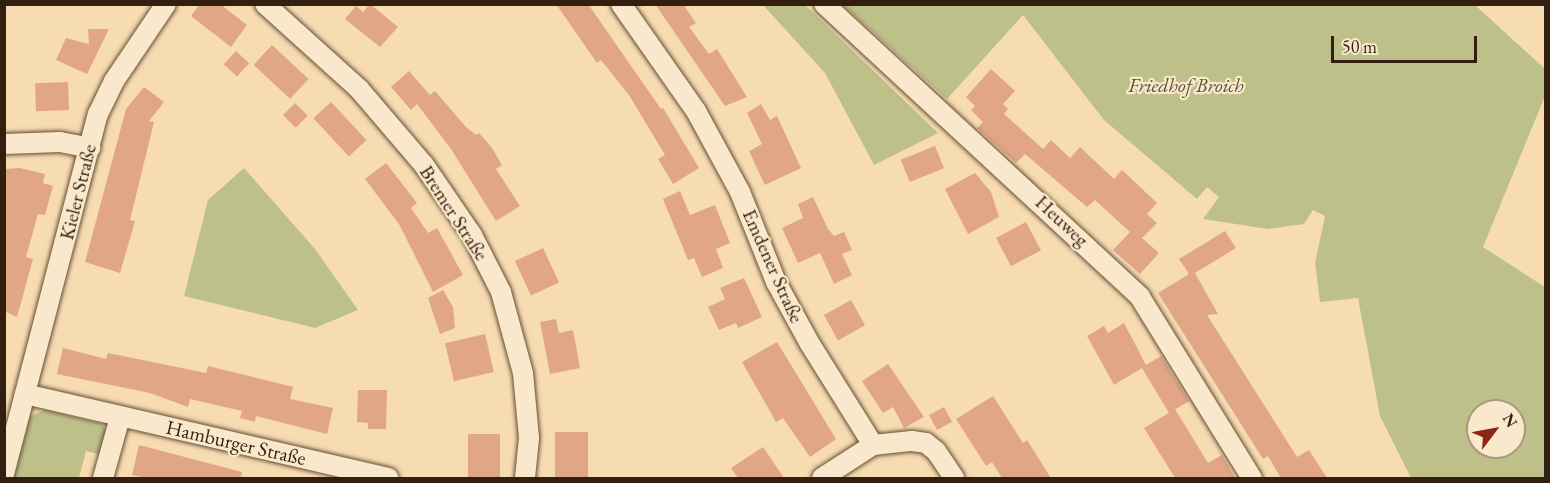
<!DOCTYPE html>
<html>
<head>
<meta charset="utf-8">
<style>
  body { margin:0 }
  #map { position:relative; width:1550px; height:483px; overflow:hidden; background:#f8dcb1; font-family:"EB Garamond",serif }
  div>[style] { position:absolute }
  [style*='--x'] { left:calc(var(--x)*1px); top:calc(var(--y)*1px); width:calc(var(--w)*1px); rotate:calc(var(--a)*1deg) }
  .green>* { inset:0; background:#bec08a }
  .building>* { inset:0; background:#e1a587; transform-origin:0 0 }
  .roads { filter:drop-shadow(0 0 2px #644e38) drop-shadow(0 0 2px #644e38) }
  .minor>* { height:20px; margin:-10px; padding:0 10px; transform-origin:10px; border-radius:10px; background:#fae8cc }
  span { translate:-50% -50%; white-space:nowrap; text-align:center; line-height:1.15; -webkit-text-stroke:4.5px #fae8cc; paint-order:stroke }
  .park-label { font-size:20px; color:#5c4f34; font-style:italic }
  .street-label { font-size:20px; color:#321f0f }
  .frame { position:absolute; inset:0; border:6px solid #321f0f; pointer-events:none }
  .north { position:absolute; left:1466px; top:399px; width:60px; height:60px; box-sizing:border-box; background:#fae8cc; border:2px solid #aa9880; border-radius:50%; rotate:58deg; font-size:16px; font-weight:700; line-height:24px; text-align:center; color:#321f0f }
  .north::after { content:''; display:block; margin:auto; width:21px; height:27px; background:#8f2418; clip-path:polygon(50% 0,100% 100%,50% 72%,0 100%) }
  .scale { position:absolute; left:1331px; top:36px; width:146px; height:27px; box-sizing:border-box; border:3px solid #321f0f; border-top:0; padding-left:8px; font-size:18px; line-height:21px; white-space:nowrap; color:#321f0f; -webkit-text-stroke:4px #fae8cc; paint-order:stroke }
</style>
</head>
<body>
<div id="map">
  <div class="green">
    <i style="clip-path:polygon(763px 5px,805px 5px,938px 133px,874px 165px,825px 73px)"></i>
    <i style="clip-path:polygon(evenodd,843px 5px,1475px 5px,1545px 69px,1545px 96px,1483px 247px,1545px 287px,1545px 478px,1411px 478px,1380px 416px,1358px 298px,1320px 302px,1315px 263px,1325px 216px,1313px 210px,1304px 224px,1268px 229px,1203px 219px,1219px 197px,1207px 187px,1197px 199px,1104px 120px,1023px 15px,947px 99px,843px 5px,1478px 411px,1514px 411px,1514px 447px,1478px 447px,1478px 411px)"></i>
    <i style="clip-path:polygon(244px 168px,315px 249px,358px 310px,315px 328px,184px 296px,208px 200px)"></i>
    <i style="clip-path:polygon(45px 410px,102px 424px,109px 437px,102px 455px,86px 451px,79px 478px,14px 478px,30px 416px)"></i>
  </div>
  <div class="building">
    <i style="clip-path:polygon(200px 4px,220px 4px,247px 25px,231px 47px,191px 16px)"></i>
    <i style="clip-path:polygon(370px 4px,398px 27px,380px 47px,345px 19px,356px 6px,363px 12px)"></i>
    <i style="clip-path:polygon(556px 4px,588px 4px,661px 109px,663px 108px,699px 168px,673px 184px,658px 159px,665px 155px,629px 95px,601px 60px,597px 63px)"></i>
    <i style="clip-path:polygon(655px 4px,683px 4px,696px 23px,689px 27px,709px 54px,717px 49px,747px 97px,725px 106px)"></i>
    <i style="clip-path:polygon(88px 29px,109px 29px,87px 74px,56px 60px,66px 38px,89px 44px)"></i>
    <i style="left:272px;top:45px;width:50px;height:27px;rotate:43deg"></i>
    <i style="left:236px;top:51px;width:18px;height:18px;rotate:43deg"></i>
    <i style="clip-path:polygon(991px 69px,1015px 91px,1003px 104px,1008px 109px,1004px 114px,1043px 149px,1051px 140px,1070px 158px,1080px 147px,1114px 179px,1122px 170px,1157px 203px,1147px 214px,1157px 223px,1142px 238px,1159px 253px,1140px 274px,1113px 250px,1130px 232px,1095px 200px,1087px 207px,1025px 154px,1016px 163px,977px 128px,983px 122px,971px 110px,975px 106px,966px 97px)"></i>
    <i style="clip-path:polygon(409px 71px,430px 95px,435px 91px,466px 127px,476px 135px,479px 133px,492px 148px,502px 165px,496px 169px,520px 206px,496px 221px,451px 149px,417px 104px,411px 110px,391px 87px)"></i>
    <i style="left:68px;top:82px;width:28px;height:33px;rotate:88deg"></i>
    <i style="clip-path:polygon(144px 87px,164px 102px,149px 121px,154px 122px,130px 220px,135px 221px,120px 273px,85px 262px,126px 109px)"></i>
    <i style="left:331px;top:102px;width:52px;height:24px;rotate:47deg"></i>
    <i style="left:295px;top:103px;width:18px;height:17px;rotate:45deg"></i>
    <i style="clip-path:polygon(761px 104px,770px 120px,777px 116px,801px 168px,765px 185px,749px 151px,762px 144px,747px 113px)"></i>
    <i style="left:935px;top:146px;width:24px;height:37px;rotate:68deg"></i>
    <i style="clip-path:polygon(386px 163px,417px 203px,411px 208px,428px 233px,437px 228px,463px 275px,433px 292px,399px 224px,365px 179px)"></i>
    <i style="clip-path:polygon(20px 168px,45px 174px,43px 183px,53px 186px,45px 215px,38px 214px,26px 257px,33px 259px,17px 317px,4px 311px,4px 169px)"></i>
    <i style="clip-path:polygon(975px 173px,991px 192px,999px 217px,968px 234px,945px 189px)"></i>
    <i style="clip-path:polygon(680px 191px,690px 215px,715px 205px,730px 243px,716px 249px,723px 268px,702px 277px,694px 258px,688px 260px,663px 199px)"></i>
    <i style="clip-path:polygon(813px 197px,828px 229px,834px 236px,844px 232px,852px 250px,842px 254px,852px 275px,834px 284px,820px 253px,798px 263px,782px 228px,803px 218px,798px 204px)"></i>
    <i style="left:1026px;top:222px;width:32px;height:34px;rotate:62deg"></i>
    <i style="clip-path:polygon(1225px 231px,1236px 248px,1195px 273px,1218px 314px,1207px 315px,1297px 457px,1309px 450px,1327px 478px,1281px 478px,1268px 456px,1263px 459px,1158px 293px,1189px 274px,1179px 259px)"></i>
    <i style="left:543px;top:248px;width:38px;height:31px;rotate:65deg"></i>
    <i style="clip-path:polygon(744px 278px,762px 317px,738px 328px,736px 323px,719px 330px,708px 307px,725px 299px,720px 288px)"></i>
    <i style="clip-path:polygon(443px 290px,453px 307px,455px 328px,440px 334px,428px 298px)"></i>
    <i style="left:851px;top:300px;width:29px;height:31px;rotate:61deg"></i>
    <i style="clip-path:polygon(556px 319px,559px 333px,573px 330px,580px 368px,550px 374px,540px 322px)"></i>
    <i style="clip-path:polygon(1124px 323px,1146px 365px,1161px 356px,1189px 401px,1169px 413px,1142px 368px,1114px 385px,1087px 336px,1104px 326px,1108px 333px)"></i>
    <i style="left:485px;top:334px;width:39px;height:41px;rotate:77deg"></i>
    <i style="clip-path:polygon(777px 342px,836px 439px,810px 457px,783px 418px,776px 422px,742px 362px)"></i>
    <i style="clip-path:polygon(63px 348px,106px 359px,108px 353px,206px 373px,208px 366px,293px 387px,290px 399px,333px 408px,327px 434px,256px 416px,255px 422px,240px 418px,242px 411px,190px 399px,188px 407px,150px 393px,57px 374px)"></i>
    <i style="clip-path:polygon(888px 364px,924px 417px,904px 428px,893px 407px,883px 413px,862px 381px)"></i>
    <i style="clip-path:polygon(358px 390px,387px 390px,386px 429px,368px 429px,368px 423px,357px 422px)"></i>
    <i style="clip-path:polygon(993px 396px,1023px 443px,1027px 440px,1051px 478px,1002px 478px,992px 462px,986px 466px,956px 419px)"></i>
    <i style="left:944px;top:407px;width:17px;height:17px;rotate:62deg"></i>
    <i style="clip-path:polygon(1175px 409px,1208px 463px,1222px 455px,1235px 478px,1175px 478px,1144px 428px)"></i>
    <i style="left:555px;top:432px;width:33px;height:46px"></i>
    <i style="left:468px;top:434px;width:32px;height:44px"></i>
    <i style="clip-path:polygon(139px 445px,242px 472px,241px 478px,149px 478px,132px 475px)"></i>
    <i style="clip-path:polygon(763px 447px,784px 478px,738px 478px,731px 468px)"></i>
  </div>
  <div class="roads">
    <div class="minor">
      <i style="--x:265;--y:4;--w:127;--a:42.1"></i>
      <i style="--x:359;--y:89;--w:100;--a:49.5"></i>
      <i style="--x:424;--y:165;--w:85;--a:55.6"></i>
      <i style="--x:472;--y:235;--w:64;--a:63"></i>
      <i style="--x:501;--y:292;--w:84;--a:74.8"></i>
      <i style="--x:523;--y:373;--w:65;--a:84.7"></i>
      <i style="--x:529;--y:438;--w:40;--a:95.7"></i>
      <i style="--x:621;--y:4;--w:131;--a:55"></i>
      <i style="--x:696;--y:111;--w:92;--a:61.5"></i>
      <i style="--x:740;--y:192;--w:97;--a:68.2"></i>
      <i style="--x:776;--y:282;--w:71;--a:61.3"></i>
      <i style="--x:810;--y:344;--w:119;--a:58"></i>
      <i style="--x:824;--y:4;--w:431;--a:42.8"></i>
      <i style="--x:1140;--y:297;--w:213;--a:58.3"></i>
      <i style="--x:4;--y:144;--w:56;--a:-2"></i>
      <i style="--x:60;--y:142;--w:31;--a:11"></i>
      <i style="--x:25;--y:394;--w:373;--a:13"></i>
      <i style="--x:4;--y:474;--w:372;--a:-75.4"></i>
      <i style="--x:98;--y:114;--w:37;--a:-64"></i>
      <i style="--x:114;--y:81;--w:93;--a:-56"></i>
      <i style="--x:103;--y:478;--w:63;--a:-74.4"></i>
      <i style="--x:822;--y:478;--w:61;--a:-32.9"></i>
      <i style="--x:873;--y:445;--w:39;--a:-6"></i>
      <i style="--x:912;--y:441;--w:14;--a:8"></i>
      <i style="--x:926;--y:443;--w:13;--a:39"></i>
      <i style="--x:936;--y:451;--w:32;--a:56"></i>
    </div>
  </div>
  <div class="park-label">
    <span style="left:1186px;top:85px">Friedhof Broich</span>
  </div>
  <div class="street-label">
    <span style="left:78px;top:192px;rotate:-76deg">Kieler Straße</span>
    <span style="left:454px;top:213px;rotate:57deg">Bremer Straße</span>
    <span style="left:1062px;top:221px;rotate:43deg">Heuweg</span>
    <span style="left:773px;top:266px;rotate:66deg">Emdener Straße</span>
    <span style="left:236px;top:443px;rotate:13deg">Hamburger Straße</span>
  </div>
  <div class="frame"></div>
  <div class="north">N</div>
  <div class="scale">50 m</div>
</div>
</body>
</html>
